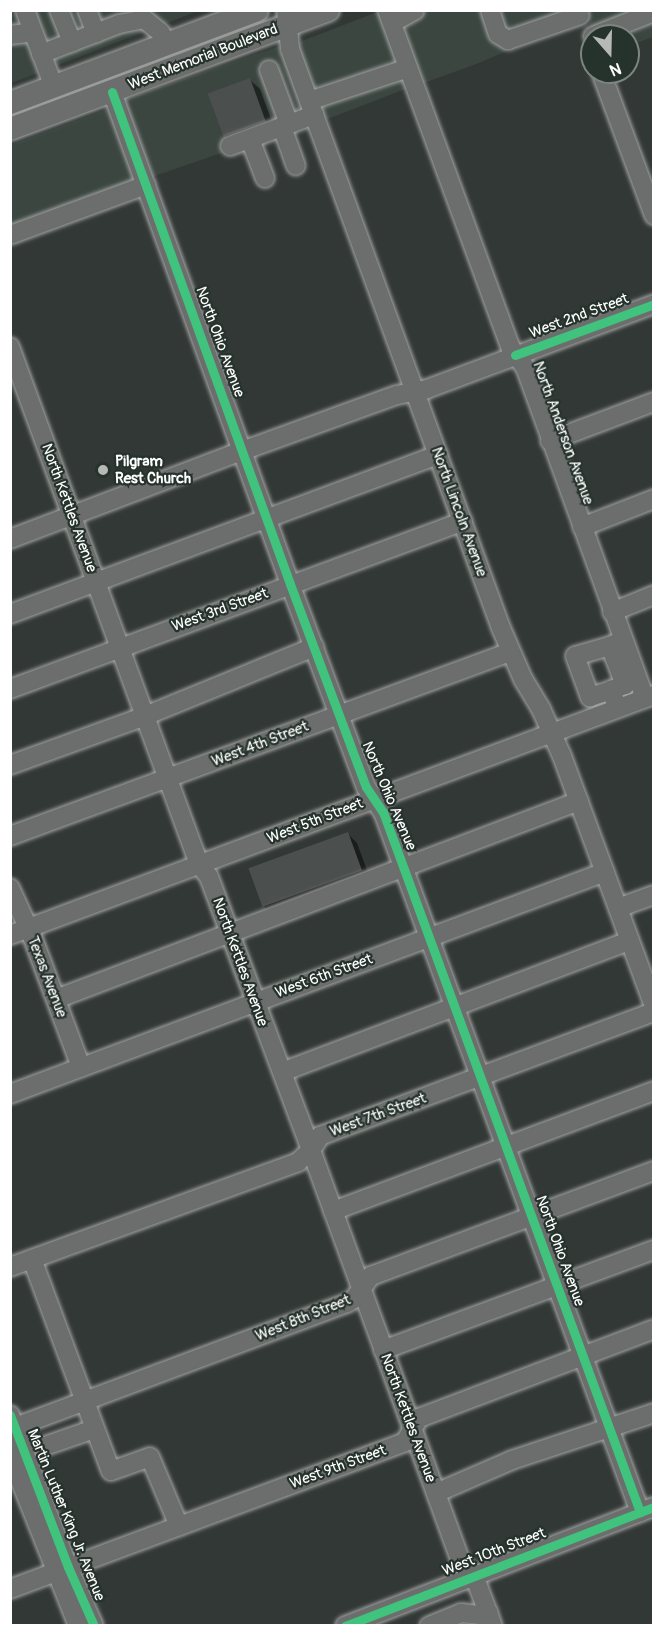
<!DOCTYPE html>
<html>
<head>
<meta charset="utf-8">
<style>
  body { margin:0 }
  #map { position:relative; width:664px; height:1636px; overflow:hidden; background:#323835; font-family:Pangolin,sans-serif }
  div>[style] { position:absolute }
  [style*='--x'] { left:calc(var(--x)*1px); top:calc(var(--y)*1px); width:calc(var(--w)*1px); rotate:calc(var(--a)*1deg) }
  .built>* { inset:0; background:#3b4640; transform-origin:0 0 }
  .shadow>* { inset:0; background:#0007 }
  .building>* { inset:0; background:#4b4f4d; transform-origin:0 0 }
  .roads { filter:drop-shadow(0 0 2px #a3a5a4) drop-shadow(0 0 2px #a3a5a4) }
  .minor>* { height:18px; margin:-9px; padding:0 9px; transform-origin:9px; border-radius:9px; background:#6b6e6d }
  .major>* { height:22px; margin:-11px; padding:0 11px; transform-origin:11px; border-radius:11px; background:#6b6e6d }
  .cycleway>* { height:9px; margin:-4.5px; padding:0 4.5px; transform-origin:4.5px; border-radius:4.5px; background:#40c37c }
  .dots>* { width:16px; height:16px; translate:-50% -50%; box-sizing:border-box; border:3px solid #26332d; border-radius:50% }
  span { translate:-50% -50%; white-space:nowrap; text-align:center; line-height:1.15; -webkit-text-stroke:4.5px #26332d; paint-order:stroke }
  .street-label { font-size:15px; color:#fff }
  .poi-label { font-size:15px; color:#fff; font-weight:700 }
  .left { translate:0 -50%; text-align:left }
  .frame { position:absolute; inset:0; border:12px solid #fff; pointer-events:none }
  .north { position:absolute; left:580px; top:24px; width:60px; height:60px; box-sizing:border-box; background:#26332d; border:2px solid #7d8581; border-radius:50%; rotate:160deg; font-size:16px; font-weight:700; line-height:24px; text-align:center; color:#fff }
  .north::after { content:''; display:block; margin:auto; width:21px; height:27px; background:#b7b9b8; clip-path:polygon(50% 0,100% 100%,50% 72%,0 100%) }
</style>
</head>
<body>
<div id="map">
  <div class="built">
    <i style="clip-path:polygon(11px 11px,18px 11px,41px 72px,11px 83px)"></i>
    <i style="clip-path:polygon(31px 11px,198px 11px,53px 67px)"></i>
    <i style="left:380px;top:11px;width:82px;height:90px;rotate:69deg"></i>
    <i style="clip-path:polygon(394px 11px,572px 11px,576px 21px,479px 63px,421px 84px)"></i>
    <i style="clip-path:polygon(585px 11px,653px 11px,653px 37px,628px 46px,628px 36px,595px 36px)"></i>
    <i style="left:283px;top:45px;width:82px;height:170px;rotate:71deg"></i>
    <i style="clip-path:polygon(111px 108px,139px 184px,11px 234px,11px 145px)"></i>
  </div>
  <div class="shadow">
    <i style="clip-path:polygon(250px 80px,260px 89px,275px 130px,235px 146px,225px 136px)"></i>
    <i style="clip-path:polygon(348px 834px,357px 843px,371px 881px,274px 917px,265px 908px,251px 870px)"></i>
  </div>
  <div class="building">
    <i style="left:250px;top:78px;width:46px;height:45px;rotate:70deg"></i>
    <i style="left:348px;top:832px;width:41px;height:106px;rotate:70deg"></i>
  </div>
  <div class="roads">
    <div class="minor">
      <i style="--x:25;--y:10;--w:82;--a:69.4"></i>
      <i style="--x:59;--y:10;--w:35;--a:68"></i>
      <i style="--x:87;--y:10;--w:25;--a:69"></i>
      <i style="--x:286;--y:10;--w:39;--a:84"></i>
      <i style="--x:290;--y:49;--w:616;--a:69.98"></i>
      <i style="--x:501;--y:628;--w:56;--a:66.7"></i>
      <i style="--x:523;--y:679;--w:35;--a:59"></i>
      <i style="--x:541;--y:709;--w:51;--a:65.9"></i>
      <i style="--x:562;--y:756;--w:266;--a:69.8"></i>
      <i style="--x:387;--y:10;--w:360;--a:69.9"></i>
      <i style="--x:511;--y:348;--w:24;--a:54"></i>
      <i style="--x:525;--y:367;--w:352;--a:70.1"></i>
      <i style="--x:490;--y:10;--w:25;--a:72"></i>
      <i style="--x:498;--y:34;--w:12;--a:31"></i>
      <i style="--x:508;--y:40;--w:76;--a:-19.1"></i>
      <i style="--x:392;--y:23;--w:26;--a:-29"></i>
      <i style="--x:10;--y:35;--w:23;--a:-7"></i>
      <i style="--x:593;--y:36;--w:66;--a:-21.5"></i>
      <i style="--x:41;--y:54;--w:84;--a:-21"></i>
      <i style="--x:119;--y:24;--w:25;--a:-11"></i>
      <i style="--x:144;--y:19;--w:21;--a:39"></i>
      <i style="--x:160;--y:32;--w:14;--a:56"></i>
      <i style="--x:269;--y:70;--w:58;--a:69.7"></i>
      <i style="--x:601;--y:72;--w:153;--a:69.7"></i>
      <i style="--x:112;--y:92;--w:523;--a:70.11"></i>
      <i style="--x:290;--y:584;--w:217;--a:69.5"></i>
      <i style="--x:366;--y:787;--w:30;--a:56"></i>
      <i style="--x:383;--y:812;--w:746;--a:69.84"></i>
      <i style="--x:309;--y:101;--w:104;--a:-18.4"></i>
      <i style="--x:282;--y:127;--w:41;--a:70.3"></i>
      <i style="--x:250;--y:139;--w:42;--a:69"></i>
      <i style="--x:230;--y:146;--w:90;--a:-20.3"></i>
      <i style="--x:10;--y:235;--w:145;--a:-20.2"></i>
      <i style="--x:10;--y:347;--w:550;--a:69.92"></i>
      <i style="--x:199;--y:864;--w:16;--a:52"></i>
      <i style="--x:209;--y:877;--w:291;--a:69.5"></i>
      <i style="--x:311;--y:1150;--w:438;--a:70"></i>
      <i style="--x:461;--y:1562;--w:18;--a:45"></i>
      <i style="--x:474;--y:1575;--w:54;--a:69.6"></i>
      <i style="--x:550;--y:441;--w:111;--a:-20.6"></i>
      <i style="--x:582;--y:527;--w:77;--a:-21.3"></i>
      <i style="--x:10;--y:539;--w:248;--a:-20.8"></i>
      <i style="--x:242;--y:451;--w:165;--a:-19.9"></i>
      <i style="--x:397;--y:395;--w:31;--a:-11"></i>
      <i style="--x:427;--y:389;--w:242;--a:-20.5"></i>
      <i style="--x:612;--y:612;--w:45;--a:-22"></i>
      <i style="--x:10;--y:614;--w:457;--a:-20.4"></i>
      <i style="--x:610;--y:646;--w:36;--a:164"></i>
      <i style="--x:575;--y:656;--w:44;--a:69.9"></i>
      <i style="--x:590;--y:697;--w:22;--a:-18"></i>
      <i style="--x:10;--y:689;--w:483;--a:-20.3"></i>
      <i style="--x:615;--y:701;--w:12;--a:-110"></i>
      <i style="--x:611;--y:690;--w:15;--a:-20"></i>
      <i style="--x:625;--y:685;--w:42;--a:-111"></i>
      <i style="--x:610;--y:646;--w:12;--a:-24"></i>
      <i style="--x:10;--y:765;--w:144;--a:-19.9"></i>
      <i style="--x:145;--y:716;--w:183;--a:-22.2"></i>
      <i style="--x:10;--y:836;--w:533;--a:-20.2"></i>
      <i style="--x:10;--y:888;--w:53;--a:65.4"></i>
      <i style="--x:32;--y:936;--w:140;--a:69.5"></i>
      <i style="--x:618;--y:908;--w:38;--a:-20"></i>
      <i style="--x:10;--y:935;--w:687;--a:-20.44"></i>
      <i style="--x:56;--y:999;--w:559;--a:-20.74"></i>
      <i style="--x:282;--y:1072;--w:371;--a:-20.7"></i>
      <i style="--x:10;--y:1094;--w:635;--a:-20.46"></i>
      <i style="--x:333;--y:1211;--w:343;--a:-20.5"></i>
      <i style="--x:32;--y:1259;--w:226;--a:69.6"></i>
      <i style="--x:111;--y:1471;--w:41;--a:-19.7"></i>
      <i style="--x:150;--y:1457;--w:75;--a:67.2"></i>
      <i style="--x:10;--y:1267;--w:307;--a:-20"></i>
      <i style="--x:298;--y:1162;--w:18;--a:-43"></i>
      <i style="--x:311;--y:1150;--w:17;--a:-57"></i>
      <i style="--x:320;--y:1136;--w:356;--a:-20.4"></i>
      <i style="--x:383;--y:1350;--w:289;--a:-20.3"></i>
      <i style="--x:10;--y:1415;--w:163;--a:69.1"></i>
      <i style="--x:68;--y:1567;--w:64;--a:66.2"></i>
      <i style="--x:10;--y:1429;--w:360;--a:-20.5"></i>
      <i style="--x:347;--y:1303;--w:8;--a:-30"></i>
      <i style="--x:354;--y:1299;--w:29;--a:-54"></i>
      <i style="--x:371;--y:1276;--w:302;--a:-20.4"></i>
      <i style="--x:45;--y:1446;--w:52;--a:-19.1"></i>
      <i style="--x:10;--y:1455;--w:184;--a:68.3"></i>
      <i style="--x:436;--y:1493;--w:83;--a:-23.5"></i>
      <i style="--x:512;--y:1460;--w:150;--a:-18.3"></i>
      <i style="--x:10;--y:1589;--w:421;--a:-20.4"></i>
      <i style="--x:405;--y:1442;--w:28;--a:-60"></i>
      <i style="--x:419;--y:1418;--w:251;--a:-20.7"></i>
      <i style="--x:345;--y:1626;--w:331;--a:-21.1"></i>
      <i style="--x:429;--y:1626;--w:35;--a:-22"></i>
      <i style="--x:461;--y:1613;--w:20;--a:6"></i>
      <i style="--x:481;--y:1615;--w:8;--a:-14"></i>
    </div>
    <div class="major">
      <i style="--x:10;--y:103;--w:264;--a:-20.6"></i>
      <i style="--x:10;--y:129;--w:340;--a:-20.5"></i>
    </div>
  </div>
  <div class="cycleway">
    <i style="--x:112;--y:92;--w:523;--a:70.11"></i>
    <i style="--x:290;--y:584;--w:217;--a:69.5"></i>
    <i style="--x:366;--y:787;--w:30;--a:56"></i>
    <i style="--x:383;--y:812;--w:746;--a:69.84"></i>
    <i style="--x:515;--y:355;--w:148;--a:-20.1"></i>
    <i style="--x:10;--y:1415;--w:163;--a:69.1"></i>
    <i style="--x:68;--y:1567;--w:64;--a:66.2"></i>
    <i style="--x:345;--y:1626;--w:331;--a:-21.1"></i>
  </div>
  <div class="dots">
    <i style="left:103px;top:470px;background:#b7b9b8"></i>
  </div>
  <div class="street-label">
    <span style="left:203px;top:57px;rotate:-21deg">West Memorial Boulevard</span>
    <span style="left:579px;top:316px;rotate:-20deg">West 2nd Street</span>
    <span style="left:220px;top:342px;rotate:70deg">North Ohio Avenue</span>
    <span style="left:563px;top:433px;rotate:70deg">North Anderson Avenue</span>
    <span style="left:69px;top:508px;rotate:70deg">North Kettles Avenue</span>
    <span style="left:459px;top:512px;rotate:70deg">North Lincoln Avenue</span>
    <span style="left:220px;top:610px;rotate:-20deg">West 3rd Street</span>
    <span style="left:260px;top:744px;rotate:-21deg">West 4th Street</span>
    <span style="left:389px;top:796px;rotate:67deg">North Ohio Avenue</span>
    <span style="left:315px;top:821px;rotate:-21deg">West 5th Street</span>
    <span style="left:240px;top:962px;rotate:70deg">North Kettles Avenue</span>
    <span style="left:324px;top:976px;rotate:-20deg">West 6th Street</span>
    <span style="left:47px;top:977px;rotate:69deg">Texas Avenue</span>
    <span style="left:378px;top:1115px;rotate:-20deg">West 7th Street</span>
    <span style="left:560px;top:1251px;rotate:70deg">North Ohio Avenue</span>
    <span style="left:303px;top:1318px;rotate:-22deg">West 8th Street</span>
    <span style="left:408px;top:1418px;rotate:70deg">North Kettles Avenue</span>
    <span style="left:338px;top:1467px;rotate:-20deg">West 9th Street</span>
    <span style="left:66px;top:1515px;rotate:68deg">Martin Luther King Jr. Avenue</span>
    <span style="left:494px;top:1552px;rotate:-21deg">West 10th Street</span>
  </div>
  <div class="poi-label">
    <span class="left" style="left:115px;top:470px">Pilgram<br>Rest Church</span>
  </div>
  <div class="frame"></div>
  <div class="north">N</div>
</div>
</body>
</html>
